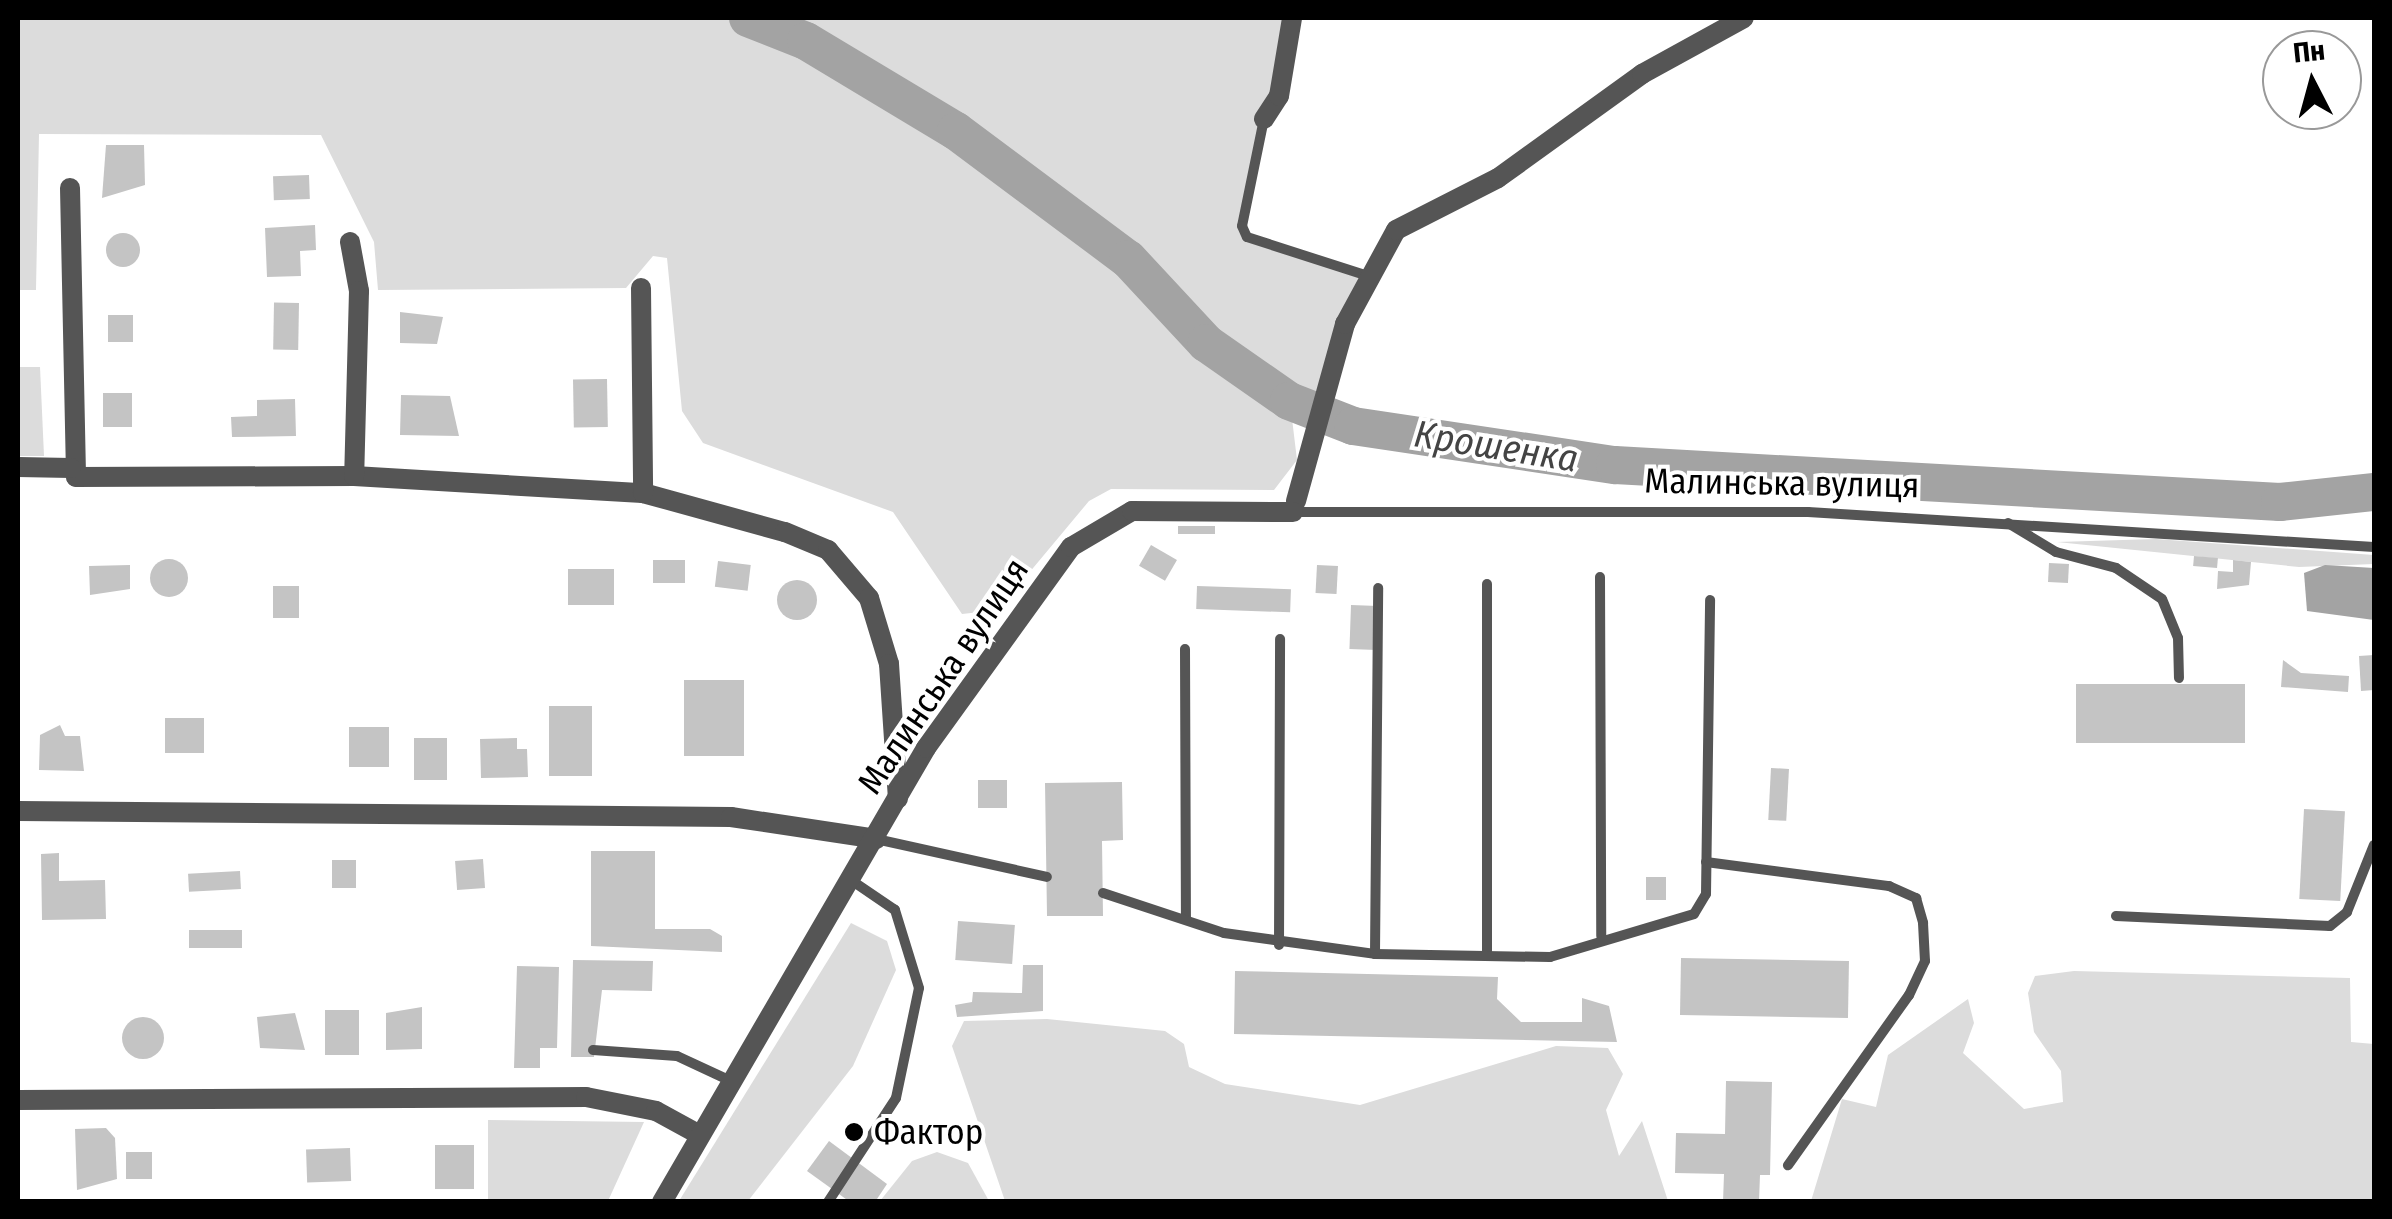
<!DOCTYPE html>
<html>
<head>
<meta charset="utf-8">
<style>
  body { margin:0 }
  #map { position:relative; width:2392px; height:1219px; overflow:hidden; background:#fff; font-family:"Fira Sans Condensed",sans-serif }
  div>[style] { position:absolute }
  [style*='--x'] { left:calc(var(--x)*1px); top:calc(var(--y)*1px); width:calc(var(--w)*1px); rotate:calc(var(--a)*1deg) }
  .green>* { inset:0; background:#dcdcdc }
  .water>* { inset:0; background:#a3a3a3 }
  .river>* { height:38px; margin:-19px; padding:0 19px; transform-origin:19px; border-radius:19px; background:#a3a3a3 }
  .building>* { inset:0; background:#c4c4c4; transform-origin:0 0 }
  .round { border-radius:50% }
  .lane>* { height:10px; margin:-5px; padding:0 5px; transform-origin:5px; border-radius:5px; background:#555 }
  .street>* { height:20px; margin:-10px; padding:0 10px; transform-origin:10px; border-radius:10px; background:#555 }
  .dots>* { width:28px; height:28px; translate:-50% -50%; box-sizing:border-box; border:5px solid #fff; border-radius:50% }
  span { translate:-50% -50%; white-space:nowrap; text-align:center; line-height:1.15; -webkit-text-stroke:8px #fff; paint-order:stroke }
  .street-label { font-size:35px; color:#000 }
  .poi-label { font-size:35px; color:#000 }
  .left { translate:0 -50%; text-align:left }
  .water-label { font-size:38px; color:#444; font-style:italic }
  .frame { position:absolute; inset:0; border:20px solid #000; pointer-events:none }
  .north { position:absolute; left:2262px; top:30px; width:100px; height:100px; box-sizing:border-box; background:#fff; border:2px solid #999; border-radius:50%; rotate:354deg; font-size:28px; font-weight:700; line-height:40px; text-align:center; color:#000 }
  .north::after { content:''; display:block; margin:auto; width:35px; height:45px; background:#000; clip-path:polygon(50% 0,100% 100%,50% 72%,0 100%) }
</style>
</head>
<body>
<div id="map">
  <div class="green">
    <i style="clip-path:polygon(18px 18px,1292px 18px,1242px 226px,1248px 237px,1365px 275px,1323px 415px,1290px 402px,1297px 460px,1274px 490px,1111px 489px,1089px 501px,998px 610px,962px 614px,893px 512px,703px 443px,682px 411px,667px 258px,653px 256px,626px 288px,378px 290px,374px 242px,321px 135px,39px 134px,36px 290px,18px 290px)"></i>
    <i style="clip-path:polygon(18px 367px,40px 367px,44px 456px,18px 456px)"></i>
    <i style="clip-path:polygon(2156px 539px,2374px 555px,2374px 564px,2299px 567px,2057px 542px)"></i>
    <i style="clip-path:polygon(851px 923px,887px 941px,896px 970px,853px 1066px,748px 1201px,679px 1201px)"></i>
    <i style="clip-path:polygon(2074px 971px,2350px 978px,2351px 1042px,2374px 1044px,2374px 1201px,1811px 1201px,1842px 1099px,1876px 1107px,1888px 1055px,1968px 999px,1974px 1023px,1963px 1053px,2024px 1109px,2063px 1102px,2061px 1071px,2034px 1032px,2028px 993px,2035px 976px)"></i>
    <i style="clip-path:polygon(1047px 1019px,1165px 1031px,1184px 1044px,1189px 1067px,1225px 1084px,1360px 1105px,1556px 1046px,1608px 1048px,1623px 1074px,1606px 1110px,1619px 1156px,1642px 1121px,1668px 1201px,1005px 1201px,952px 1046px,964px 1021px)"></i>
    <i style="clip-path:polygon(488px 1120px,644px 1122px,608px 1201px,488px 1202px)"></i>
    <i style="clip-path:polygon(937px 1152px,968px 1163px,989px 1201px,880px 1201px,912px 1161px)"></i>
  </div>
  <div class="water">
    <i style="clip-path:polygon(2325px 565px,2374px 568px,2374px 620px,2307px 611px,2304px 573px)"></i>
  </div>
  <div class="river">
    <i style="--x:748;--y:18;--w:62;--a:21.6"></i>
    <i style="--x:806;--y:41;--w:175;--a:31"></i>
    <i style="--x:956;--y:131;--w:214;--a:36.7"></i>
    <i style="--x:1128;--y:259;--w:115;--a:47.1"></i>
    <i style="--x:1206;--y:343;--w:101;--a:34.9"></i>
    <i style="--x:1289;--y:401;--w:69;--a:21.3"></i>
    <i style="--x:1353;--y:426;--w:265;--a:8.5"></i>
    <i style="--x:1615;--y:465;--w:666;--a:3.18"></i>
    <i style="--x:2280;--y:502;--w:95;--a:-6.1"></i>
  </div>
  <div class="building">
    <i style="clip-path:polygon(106px 145px,144px 145px,145px 185px,102px 198px)"></i>
    <i style="left:309px;top:175px;width:24px;height:36px;rotate:88deg"></i>
    <i style="clip-path:polygon(315px 225px,316px 250px,300px 251px,301px 276px,267px 277px,265px 228px)"></i>
    <i class="round" style="left:106px;top:233px;width:34px;height:34px"></i>
    <i style="left:299px;top:303px;width:47px;height:25px;rotate:91deg"></i>
    <i style="clip-path:polygon(400px 312px,443px 317px,437px 344px,400px 343px)"></i>
    <i style="left:108px;top:315px;width:25px;height:27px"></i>
    <i style="left:607px;top:379px;width:48px;height:34px;rotate:89deg"></i>
    <i style="left:103px;top:393px;width:29px;height:34px"></i>
    <i style="clip-path:polygon(401px 395px,450px 396px,459px 436px,400px 435px)"></i>
    <i style="clip-path:polygon(295px 399px,296px 436px,232px 437px,231px 417px,257px 416px,257px 400px)"></i>
    <i style="left:1178px;top:526px;width:37px;height:8px"></i>
    <i style="left:1151px;top:545px;width:30px;height:24px;rotate:30deg"></i>
    <i style="left:2194px;top:556px;width:24px;height:10px;rotate:5deg"></i>
    <i class="round" style="left:150px;top:559px;width:38px;height:38px"></i>
    <i style="left:653px;top:560px;width:32px;height:23px"></i>
    <i style="clip-path:polygon(2233px 560px,2251px 562px,2249px 585px,2217px 589px,2218px 571px,2233px 572px)"></i>
    <i style="left:718px;top:561px;width:33px;height:26px;rotate:7deg"></i>
    <i style="left:2049px;top:563px;width:20px;height:19px;rotate:3deg"></i>
    <i style="clip-path:polygon(130px 565px,130px 589px,90px 595px,89px 566px)"></i>
    <i style="left:1317px;top:565px;width:21px;height:28px;rotate:3deg"></i>
    <i style="left:568px;top:569px;width:46px;height:36px"></i>
    <i class="round" style="left:777px;top:580px;width:40px;height:40px"></i>
    <i style="left:299px;top:586px;width:32px;height:26px;rotate:90deg"></i>
    <i style="left:1197px;top:586px;width:94px;height:23px;rotate:2deg"></i>
    <i style="left:1351px;top:605px;width:27px;height:44px;rotate:2deg"></i>
    <i style="clip-path:polygon(2374px 655px,2374px 690px,2361px 691px,2359px 656px)"></i>
    <i style="clip-path:polygon(2283px 660px,2301px 673px,2349px 676px,2348px 692px,2281px 687px)"></i>
    <i style="left:684px;top:680px;width:60px;height:76px"></i>
    <i style="left:2076px;top:684px;width:169px;height:59px"></i>
    <i style="left:549px;top:706px;width:43px;height:70px"></i>
    <i style="left:165px;top:718px;width:39px;height:35px"></i>
    <i style="clip-path:polygon(60px 725px,65px 736px,80px 736px,84px 771px,39px 770px,40px 735px)"></i>
    <i style="left:349px;top:727px;width:40px;height:40px"></i>
    <i style="left:414px;top:738px;width:33px;height:42px"></i>
    <i style="clip-path:polygon(517px 738px,517px 749px,527px 749px,528px 777px,481px 778px,480px 739px)"></i>
    <i style="left:1771px;top:768px;width:18px;height:52px;rotate:3deg"></i>
    <i style="left:978px;top:780px;width:29px;height:28px"></i>
    <i style="clip-path:polygon(1122px 782px,1123px 840px,1102px 841px,1103px 916px,1047px 916px,1045px 783px)"></i>
    <i style="left:2304px;top:809px;width:41px;height:90px;rotate:3deg"></i>
    <i style="clip-path:polygon(591px 851px,655px 851px,655px 929px,710px 929px,722px 936px,722px 952px,591px 946px)"></i>
    <i style="clip-path:polygon(59px 853px,59px 881px,105px 880px,106px 919px,42px 920px,41px 854px)"></i>
    <i style="left:483px;top:859px;width:29px;height:28px;rotate:86deg"></i>
    <i style="left:332px;top:860px;width:24px;height:28px"></i>
    <i style="left:240px;top:871px;width:18px;height:52px;rotate:87deg"></i>
    <i style="left:1666px;top:877px;width:23px;height:20px;rotate:90deg"></i>
    <i style="left:958px;top:921px;width:57px;height:39px;rotate:4deg"></i>
    <i style="left:242px;top:930px;width:18px;height:53px;rotate:90deg"></i>
    <i style="left:1681px;top:958px;width:168px;height:57px;rotate:1deg"></i>
    <i style="clip-path:polygon(573px 960px,653px 961px,652px 991px,602px 990px,594px 1057px,571px 1057px)"></i>
    <i style="clip-path:polygon(1023px 965px,1043px 965px,1043px 1011px,957px 1017px,955px 1005px,972px 1002px,973px 992px,1022px 993px)"></i>
    <i style="clip-path:polygon(517px 966px,559px 967px,557px 1048px,540px 1048px,540px 1068px,514px 1068px)"></i>
    <i style="clip-path:polygon(1235px 971px,1498px 977px,1497px 999px,1521px 1022px,1582px 1022px,1582px 998px,1609px 1006px,1617px 1042px,1234px 1034px)"></i>
    <i style="clip-path:polygon(422px 1007px,422px 1049px,386px 1050px,386px 1013px)"></i>
    <i style="left:325px;top:1010px;width:34px;height:45px"></i>
    <i style="clip-path:polygon(295px 1013px,305px 1050px,260px 1048px,257px 1017px)"></i>
    <i class="round" style="left:122px;top:1017px;width:42px;height:42px"></i>
    <i style="clip-path:polygon(1726px 1081px,1772px 1082px,1770px 1175px,1760px 1175px,1759px 1202px,1723px 1202px,1724px 1174px,1675px 1173px,1676px 1133px,1725px 1134px)"></i>
    <i style="clip-path:polygon(106px 1128px,115px 1138px,117px 1179px,77px 1190px,75px 1129px)"></i>
    <i style="clip-path:polygon(829px 1141px,887px 1184px,875px 1202px,850px 1202px,807px 1171px)"></i>
    <i style="left:435px;top:1145px;width:39px;height:44px"></i>
    <i style="left:350px;top:1148px;width:33px;height:44px;rotate:88deg"></i>
    <i style="left:126px;top:1152px;width:26px;height:27px"></i>
  </div>
  <div class="lane">
    <i style="--x:1264;--y:119;--w:109;--a:101.6"></i>
    <i style="--x:1242;--y:226;--w:12;--a:66"></i>
    <i style="--x:1247;--y:237;--w:124;--a:17.9"></i>
    <i style="--x:1293;--y:512;--w:515;--a:0"></i>
    <i style="--x:1808;--y:512;--w:567;--a:3.54"></i>
    <i style="--x:2008;--y:523;--w:56;--a:31.1"></i>
    <i style="--x:2056;--y:552;--w:62;--a:14.9"></i>
    <i style="--x:2116;--y:568;--w:55;--a:34"></i>
    <i style="--x:2162;--y:599;--w:42;--a:67.7"></i>
    <i style="--x:2178;--y:638;--w:40;--a:88.6"></i>
    <i style="--x:1600;--y:577;--w:359;--a:89.8"></i>
    <i style="--x:1487;--y:584;--w:370;--a:90"></i>
    <i style="--x:1185;--y:649;--w:270;--a:89.8"></i>
    <i style="--x:876;--y:839;--w:175;--a:12.5"></i>
    <i style="--x:1706;--y:862;--w:185;--a:7.5"></i>
    <i style="--x:1889;--y:886;--w:30;--a:24"></i>
    <i style="--x:1916;--y:898;--w:26;--a:74"></i>
    <i style="--x:1923;--y:923;--w:38;--a:87"></i>
    <i style="--x:1925;--y:961;--w:38;--a:115"></i>
    <i style="--x:1909;--y:995;--w:209;--a:125.4"></i>
    <i style="--x:1103;--y:893;--w:127;--a:18.3"></i>
    <i style="--x:1224;--y:933;--w:152;--a:7.9"></i>
    <i style="--x:1375;--y:954;--w:175;--a:1"></i>
    <i style="--x:1550;--y:957;--w:150;--a:-16.6"></i>
    <i style="--x:1694;--y:914;--w:23;--a:-59"></i>
    <i style="--x:1706;--y:894;--w:294;--a:-89.2"></i>
    <i style="--x:2116;--y:916;--w:214;--a:2.7"></i>
    <i style="--x:2330;--y:926;--w:22;--a:-39"></i>
    <i style="--x:2347;--y:912;--w:72;--a:-68.1"></i>
    <i style="--x:1279;--y:945;--w:306;--a:-89.8"></i>
    <i style="--x:1375;--y:954;--w:366;--a:-89.5"></i>
    <i style="--x:593;--y:1050;--w:84;--a:4.1"></i>
    <i style="--x:677;--y:1056;--w:62;--a:24.9"></i>
    <i style="--x:828;--y:1202;--w:124;--a:-56.8"></i>
    <i style="--x:896;--y:1098;--w:112;--a:-78.2"></i>
    <i style="--x:919;--y:988;--w:82;--a:-107.1"></i>
    <i style="--x:895;--y:910;--w:50;--a:-145.7"></i>
  </div>
  <div class="street">
    <i style="--x:1264;--y:119;--w:27;--a:-57"></i>
    <i style="--x:1279;--y:96;--w:79;--a:-80.5"></i>
    <i style="--x:70;--y:188;--w:289;--a:88.8"></i>
    <i style="--x:76;--y:477;--w:278;--a:-0.2"></i>
    <i style="--x:354;--y:476;--w:289;--a:3.4"></i>
    <i style="--x:643;--y:493;--w:147;--a:15.4"></i>
    <i style="--x:785;--y:532;--w:47;--a:22.7"></i>
    <i style="--x:828;--y:550;--w:63;--a:49.5"></i>
    <i style="--x:869;--y:598;--w:69;--a:73.1"></i>
    <i style="--x:889;--y:664;--w:135;--a:86.2"></i>
    <i style="--x:350;--y:242;--w:50;--a:79.6"></i>
    <i style="--x:359;--y:291;--w:185;--a:91.5"></i>
    <i style="--x:641;--y:288;--w:205;--a:89.4"></i>
    <i style="--x:18;--y:467;--w:53;--a:1.1"></i>
    <i style="--x:1296;--y:501;--w:184;--a:-74.5"></i>
    <i style="--x:1345;--y:324;--w:107;--a:-61.5"></i>
    <i style="--x:1396;--y:230;--w:114;--a:-27"></i>
    <i style="--x:1498;--y:178;--w:178;--a:-35.8"></i>
    <i style="--x:1642;--y:74;--w:116;--a:-28.8"></i>
    <i style="--x:18;--y:811;--w:713;--a:0.48"></i>
    <i style="--x:731;--y:817;--w:147;--a:8.6"></i>
    <i style="--x:18;--y:1100;--w:568;--a:-0.3"></i>
    <i style="--x:586;--y:1097;--w:71;--a:11.3"></i>
    <i style="--x:656;--y:1111;--w:50;--a:28.6"></i>
    <i style="--x:662;--y:1202;--w:525;--a:-59.82"></i>
    <i style="--x:926;--y:748;--w:248;--a:-54.2"></i>
    <i style="--x:1071;--y:547;--w:71;--a:-30.5"></i>
    <i style="--x:1132;--y:511;--w:161;--a:0.4"></i>
  </div>
  <div class="dots">
    <i style="left:854px;top:1132px;background:#000"></i>
  </div>
  <div class="street-label">
    <span style="left:1782px;top:483px;rotate:1deg">Малинська вулиця</span>
    <span style="left:943px;top:676px;rotate:-56deg">Малинська вулиця</span>
  </div>
  <div class="poi-label">
    <span class="left" style="left:874px;top:1132px">Фактор</span>
  </div>
  <div class="water-label">
    <span style="left:1496px;top:447px;rotate:9deg">Крошенка</span>
  </div>
  <div class="frame"></div>
  <div class="north">Пн</div>
</div>
</body>
</html>
